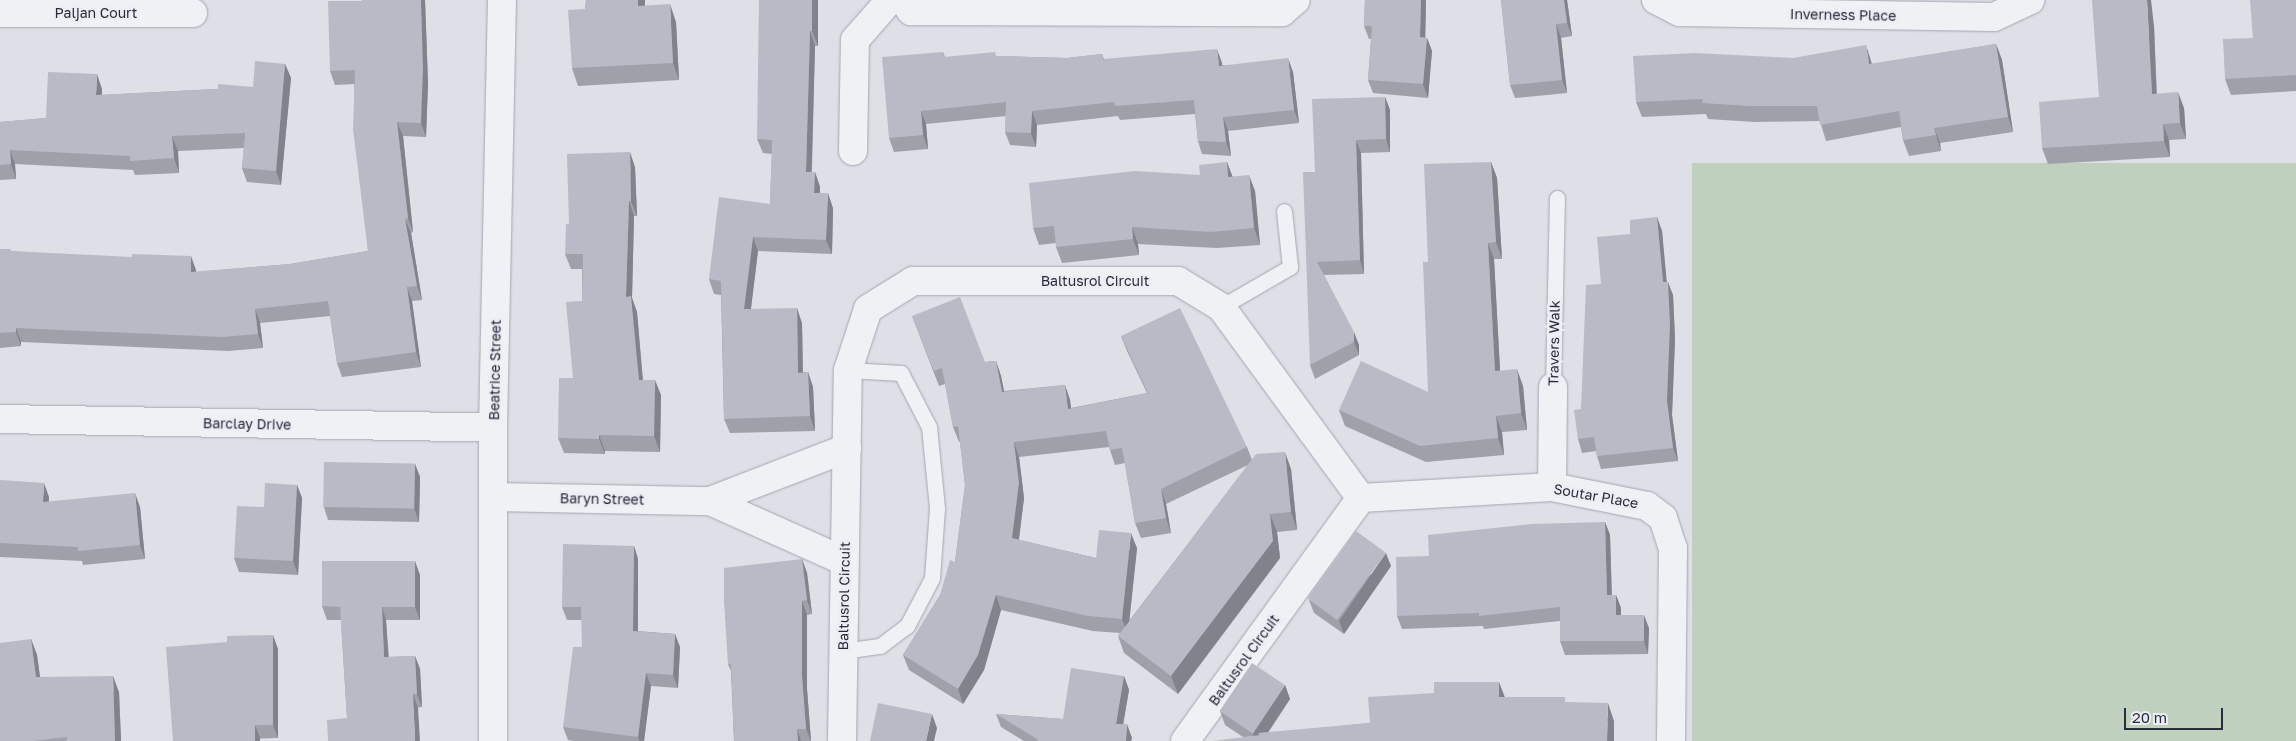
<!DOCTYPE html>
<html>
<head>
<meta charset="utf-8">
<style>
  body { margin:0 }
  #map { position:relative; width:2296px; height:741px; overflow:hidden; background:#dedfe7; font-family:"Golos Text",sans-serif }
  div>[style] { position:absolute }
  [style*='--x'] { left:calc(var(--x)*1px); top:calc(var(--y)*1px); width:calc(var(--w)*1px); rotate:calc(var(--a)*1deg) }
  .green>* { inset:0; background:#c0d0bf; transform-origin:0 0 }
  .roads { filter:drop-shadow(0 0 1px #a4a5b0) drop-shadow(0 0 1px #a4a5b0) }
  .service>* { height:15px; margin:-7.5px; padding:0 7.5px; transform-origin:7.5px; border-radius:7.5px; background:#f0f1f5 }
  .minor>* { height:28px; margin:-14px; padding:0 14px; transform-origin:14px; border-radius:14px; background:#f0f1f5 }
  .wall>* { inset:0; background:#9ea0aa }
  .shaded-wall>* { inset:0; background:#81828b }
  .building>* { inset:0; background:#b8bac6; transform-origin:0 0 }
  span { translate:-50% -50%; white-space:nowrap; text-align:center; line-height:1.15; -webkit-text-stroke:5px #edeef4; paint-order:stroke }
  .street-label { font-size:14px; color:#282b3c }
  .scale { position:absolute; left:2124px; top:708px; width:99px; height:22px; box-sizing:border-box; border:2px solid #282b3c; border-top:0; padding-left:6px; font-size:15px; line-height:18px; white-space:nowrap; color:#282b3c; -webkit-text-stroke:4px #edeef4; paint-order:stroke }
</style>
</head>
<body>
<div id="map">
  <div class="green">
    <i style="left:1692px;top:163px;width:604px;height:578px"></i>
  </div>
  <div class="roads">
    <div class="service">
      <i style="--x:1221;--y:307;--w:80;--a:-30.1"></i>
      <i style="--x:1290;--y:267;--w:56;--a:-96.1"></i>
      <i style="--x:1553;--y:387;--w:189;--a:-88.8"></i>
      <i style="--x:843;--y:651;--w:37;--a:-8"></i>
      <i style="--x:880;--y:646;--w:34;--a:-37"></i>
      <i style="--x:907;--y:626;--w:54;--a:-62.5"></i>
      <i style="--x:932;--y:578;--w:70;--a:-85.9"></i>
      <i style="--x:937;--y:508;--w:81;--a:-95.6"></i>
      <i style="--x:929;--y:427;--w:61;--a:-117.4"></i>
      <i style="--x:901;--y:373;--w:53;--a:-176.8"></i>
    </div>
    <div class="minor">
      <i style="--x:903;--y:0;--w:14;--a:54"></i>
      <i style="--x:911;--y:11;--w:371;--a:0.2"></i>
      <i style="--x:1282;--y:12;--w:18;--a:-41"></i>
      <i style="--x:1656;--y:0;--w:27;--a:27"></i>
      <i style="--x:1680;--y:12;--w:314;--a:0.9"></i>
      <i style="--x:1994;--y:17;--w:40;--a:-25"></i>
      <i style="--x:0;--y:13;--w:193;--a:0"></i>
      <i style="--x:853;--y:151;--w:111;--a:-89"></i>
      <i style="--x:855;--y:40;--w:53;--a:-48.8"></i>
      <i style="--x:0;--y:419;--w:493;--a:1"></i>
      <i style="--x:1552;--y:487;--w:100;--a:-89.4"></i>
      <i style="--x:494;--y:497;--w:216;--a:1.1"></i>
      <i style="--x:710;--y:501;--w:147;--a:24.1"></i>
      <i style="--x:1361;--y:498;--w:191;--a:-3.3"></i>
      <i style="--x:1552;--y:487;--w:97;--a:11.3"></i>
      <i style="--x:1647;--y:506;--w:20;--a:37"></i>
      <i style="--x:1663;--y:518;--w:32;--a:72"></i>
      <i style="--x:1673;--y:548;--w:193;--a:90.6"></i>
      <i style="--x:710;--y:501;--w:147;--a:-21.1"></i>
      <i style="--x:493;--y:741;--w:313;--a:-90"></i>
      <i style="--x:493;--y:428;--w:428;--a:-88.8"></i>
      <i style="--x:842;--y:741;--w:371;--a:-89.1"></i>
      <i style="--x:848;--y:370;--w:64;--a:-71.8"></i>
      <i style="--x:868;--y:309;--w:53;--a:-31.9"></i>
      <i style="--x:913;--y:281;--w:265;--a:0"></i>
      <i style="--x:1178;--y:281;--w:50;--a:31.2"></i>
      <i style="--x:1221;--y:307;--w:237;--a:53.8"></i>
      <i style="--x:1361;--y:498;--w:300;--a:125.9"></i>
    </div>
  </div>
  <div class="wall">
    <i style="clip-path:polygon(362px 0,425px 0,428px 83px,426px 137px,403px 136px,413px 232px,411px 233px,422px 300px,412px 301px,421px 367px,342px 377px,337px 363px,330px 316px,260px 323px,263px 348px,228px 351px,21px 342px,21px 346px,0 348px,0 249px,10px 249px,11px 251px,196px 270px,196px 272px,290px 264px,368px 251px,354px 84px,335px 85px,330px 71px)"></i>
    <i style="clip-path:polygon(586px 0,645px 0,645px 6px,676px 22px,679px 80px,578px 86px,572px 68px,585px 9px)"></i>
    <i style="clip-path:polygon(818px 0,818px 46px,815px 46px,812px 172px,815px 172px,820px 187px,820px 193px,833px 208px,832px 254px,758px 251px,751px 309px,802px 323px,803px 372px,808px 372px,813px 387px,815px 431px,730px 433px,724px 419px,721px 295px,714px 294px,709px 279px,770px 204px,772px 154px,763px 153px,757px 139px)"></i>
    <i style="clip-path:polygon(1365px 0,1426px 0,1425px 38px,1427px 38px,1432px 51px,1428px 98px,1373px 93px,1368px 80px,1371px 39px,1369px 39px,1364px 26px)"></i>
    <i style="clip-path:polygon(1501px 0,1567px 0,1572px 36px,1561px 38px,1567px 93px,1515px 98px,1510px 85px)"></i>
    <i style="clip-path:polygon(2296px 0,2296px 91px,2231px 95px,2225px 79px)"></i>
    <i style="clip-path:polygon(2154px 26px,2157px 94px,2184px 108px,2186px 139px,2169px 140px,2170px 157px,2048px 164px,2042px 148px,2099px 97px)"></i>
    <i style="clip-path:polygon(1996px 44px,2002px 60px,2013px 132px,1940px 143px,1941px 151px,1909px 156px,1903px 140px,1901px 127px,1826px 141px,1820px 121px,1755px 122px,1708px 119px,1706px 114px,1642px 117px,1636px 102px,1871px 61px,1872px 64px)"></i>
    <i style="clip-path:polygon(943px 52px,945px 57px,997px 56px,1067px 58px,1102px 54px,1104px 59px,1222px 63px,1222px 65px,1293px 72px,1299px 123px,1228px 131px,1231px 156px,1202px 154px,1198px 141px,1195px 114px,1120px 120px,1118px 116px,1037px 125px,1036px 147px,1010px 145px,1005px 132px,1006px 116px,926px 124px,928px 149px,894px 152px,889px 138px)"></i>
    <i style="clip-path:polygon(285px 64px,291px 78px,281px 185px,247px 182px,242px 168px,244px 148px,178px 151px,179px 173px,135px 175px,133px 170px,15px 164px,16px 179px,0 180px,0 122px,46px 118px,102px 89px,102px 95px,253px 87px)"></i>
    <i style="clip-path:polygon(1385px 97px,1390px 110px,1390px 152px,1361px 153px,1364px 274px,1324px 275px,1359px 345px,1359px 355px,1315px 379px,1310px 365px,1315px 172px)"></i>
    <i style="clip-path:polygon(1227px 162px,1232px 176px,1255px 191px,1260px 245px,1217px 248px,1138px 244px,1139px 255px,1062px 263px,1056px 247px,1056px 243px,1039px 245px,1033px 228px,1200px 175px)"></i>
    <i style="clip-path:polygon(1491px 162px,1497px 178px,1502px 259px,1494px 259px,1500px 371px,1523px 386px,1527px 430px,1502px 432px,1504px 455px,1426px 462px,1345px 426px,1339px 410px,1428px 392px,1428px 262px)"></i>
    <i style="clip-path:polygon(635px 167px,637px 216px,634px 216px,632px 298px,637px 312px,643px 380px,661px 395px,660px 452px,605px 451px,605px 454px,564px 453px,558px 438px,573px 378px,582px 301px,582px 269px,571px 269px,565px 254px)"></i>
    <i style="clip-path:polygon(1657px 217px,1662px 231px,1666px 282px,1673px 295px,1675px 339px,1672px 415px,1678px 461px,1601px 469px,1597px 456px,1596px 451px,1582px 453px,1578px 439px,1581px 409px,1601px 284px,1630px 234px)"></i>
    <i style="clip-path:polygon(evenodd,912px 316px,985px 362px,996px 361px,1001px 376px,1004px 391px,1065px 385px,1070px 400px,1071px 408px,1147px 393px,1127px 351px,1121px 336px,1247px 447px,1252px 460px,1291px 469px,1297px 530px,1277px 532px,1280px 558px,1178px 694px,1124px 653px,1118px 636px,1120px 633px,1093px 631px,1001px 610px,984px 670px,963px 704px,909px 670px,903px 655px,940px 595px,955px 562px,965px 485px,960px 442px,959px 442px,953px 427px,945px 384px,939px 386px,912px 316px,1109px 447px,1115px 465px,1125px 463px,1135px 523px,1141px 538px,1171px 533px,1166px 504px,1248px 465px,1129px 621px,1137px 548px,1096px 558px,1019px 540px,1024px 498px,1019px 457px,1109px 447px)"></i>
    <i style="clip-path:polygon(415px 464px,420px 477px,419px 522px,328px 520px,324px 507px)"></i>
    <i style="clip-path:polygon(0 480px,49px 497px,49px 502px,140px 507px,145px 559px,83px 565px,82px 561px,0 557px)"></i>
    <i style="clip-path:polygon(297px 485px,302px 498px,298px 575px,239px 572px,234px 558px,264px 507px)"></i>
    <i style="clip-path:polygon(1605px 522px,1610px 535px,1612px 595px,1616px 595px,1621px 608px,1621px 615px,1649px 628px,1648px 654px,1565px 655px,1560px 641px,1560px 621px,1484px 629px,1483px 626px,1402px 629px,1397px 616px)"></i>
    <i style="clip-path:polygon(634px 546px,638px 559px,638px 631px,675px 634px,680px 647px,678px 688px,651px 686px,644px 741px,574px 741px,568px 740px,563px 727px,582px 647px,582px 620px,567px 620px,562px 607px)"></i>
    <i style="clip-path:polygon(802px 559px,807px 573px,812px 614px,807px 615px,807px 689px,811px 741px,734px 741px,731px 671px,728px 664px)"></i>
    <i style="clip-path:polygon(1391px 566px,1344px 634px,1314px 613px,1309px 600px)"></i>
    <i style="clip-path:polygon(420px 575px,420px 620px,386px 620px,389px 657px,415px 656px,420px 669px,422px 707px,347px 718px,341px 620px,327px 620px,322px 606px)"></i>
    <i style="clip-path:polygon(31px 639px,37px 655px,40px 677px,119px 692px,121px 741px,0 741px)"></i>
    <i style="clip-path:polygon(278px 649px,278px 738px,173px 741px)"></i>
    <i style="clip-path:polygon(1124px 676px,1129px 690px,1123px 724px,1132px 738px,1131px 741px,1024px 741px,1001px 727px,996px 714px,1063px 719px)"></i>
    <i style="clip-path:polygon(1285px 685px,1290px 699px,1268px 733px,1370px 723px,1504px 697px,1567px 702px,1614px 721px,1243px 737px,1225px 725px,1220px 711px)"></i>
  </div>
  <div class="shaded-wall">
    <i style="clip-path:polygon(421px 0,425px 0,428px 83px,426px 137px,421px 123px)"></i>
    <i style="clip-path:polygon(638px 0,645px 0,644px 23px,638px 6px)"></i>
    <i style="clip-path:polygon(812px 0,818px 0,818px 46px,812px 31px)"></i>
    <i style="clip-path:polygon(1421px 0,1426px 0,1425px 51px,1420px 37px)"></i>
    <i style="clip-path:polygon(1564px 0,1567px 0,1572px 36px,1567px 23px)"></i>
    <i style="clip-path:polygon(2147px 0,2151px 0,2154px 26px,2157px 110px,2152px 94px)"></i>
    <i style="clip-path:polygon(670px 4px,676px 22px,679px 80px,673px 63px)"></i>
    <i style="clip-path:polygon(1556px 24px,1561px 38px,1567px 93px,1562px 80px)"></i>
    <i style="clip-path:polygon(810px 31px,815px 46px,811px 186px,806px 172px)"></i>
    <i style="clip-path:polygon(1427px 38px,1432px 51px,1428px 98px,1423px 84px)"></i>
    <i style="clip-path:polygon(1996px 44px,2002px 60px,2013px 132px,2008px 117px)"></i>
    <i style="clip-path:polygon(1866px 45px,1871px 61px,1874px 80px,1869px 64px)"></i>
    <i style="clip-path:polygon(1217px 49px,1222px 63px,1224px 79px,1219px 66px)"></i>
    <i style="clip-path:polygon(1288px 58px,1293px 72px,1299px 123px,1294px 110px)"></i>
    <i style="clip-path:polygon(285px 64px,291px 78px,281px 185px,276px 171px)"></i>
    <i style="clip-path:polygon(97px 74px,102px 89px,101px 110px,96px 95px)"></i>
    <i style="clip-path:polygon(2178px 92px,2184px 108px,2186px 139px,2180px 123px)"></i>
    <i style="clip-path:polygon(1385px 97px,1390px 110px,1390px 152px,1386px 139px)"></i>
    <i style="clip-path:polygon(921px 111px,926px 124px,928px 149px,923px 135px)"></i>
    <i style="clip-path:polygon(1032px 111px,1037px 125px,1036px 147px,1031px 133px)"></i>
    <i style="clip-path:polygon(1223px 117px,1228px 131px,1231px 156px,1226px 142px)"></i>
    <i style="clip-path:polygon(397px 122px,403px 136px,413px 232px,408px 218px)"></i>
    <i style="clip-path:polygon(2163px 124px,2169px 140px,2170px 157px,2164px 141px)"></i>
    <i style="clip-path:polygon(1934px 128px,1940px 143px,1941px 151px,1936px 135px)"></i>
    <i style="clip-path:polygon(172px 136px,178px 151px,179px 173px,174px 158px)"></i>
    <i style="clip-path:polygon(1356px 140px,1361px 153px,1364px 274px,1360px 260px)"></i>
    <i style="clip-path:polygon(10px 150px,15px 164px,16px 179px,11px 164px)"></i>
    <i style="clip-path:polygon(630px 152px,635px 167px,637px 216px,631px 201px)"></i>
    <i style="clip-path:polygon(1227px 162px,1233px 178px,1228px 177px)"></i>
    <i style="clip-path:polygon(1491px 162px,1497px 178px,1502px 259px,1496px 242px)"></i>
    <i style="clip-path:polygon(815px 172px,820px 187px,819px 207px,814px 193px)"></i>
    <i style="clip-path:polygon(1249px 175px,1255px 191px,1260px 245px,1254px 228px)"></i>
    <i style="clip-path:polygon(828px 193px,833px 208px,832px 254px,826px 240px)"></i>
    <i style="clip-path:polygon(629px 201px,634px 216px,632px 298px,637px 312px,644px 395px,639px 380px,626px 297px)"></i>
    <i style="clip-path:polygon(1657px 217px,1662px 231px,1668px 295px,1663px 282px)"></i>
    <i style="clip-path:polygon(405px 219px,411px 233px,422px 300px,417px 286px)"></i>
    <i style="clip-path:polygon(1132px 227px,1138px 244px,1139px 255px,1133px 239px)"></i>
    <i style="clip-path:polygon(753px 237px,758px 251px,749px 324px,744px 309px)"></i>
    <i style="clip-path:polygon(1488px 243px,1494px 259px,1501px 388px,1495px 371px)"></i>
    <i style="clip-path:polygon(191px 256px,196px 270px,196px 287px,191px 272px)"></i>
    <i style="clip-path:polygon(1668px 282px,1673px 295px,1675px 339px,1672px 415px,1678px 461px,1673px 448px,1667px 401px)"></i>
    <i style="clip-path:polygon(407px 287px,412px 301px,421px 367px,416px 352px)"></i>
    <i style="clip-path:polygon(797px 308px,802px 323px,803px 387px,798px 373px)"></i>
    <i style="clip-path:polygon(255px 309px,260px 323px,263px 348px,258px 334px)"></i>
    <i style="clip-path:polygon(16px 328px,21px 342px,21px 346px,16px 332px)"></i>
    <i style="clip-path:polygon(1354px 332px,1359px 345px,1359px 355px,1354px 342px)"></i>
    <i style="clip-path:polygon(996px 361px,1001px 376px,1007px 407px,1002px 392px)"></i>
    <i style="clip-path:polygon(1517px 369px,1523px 386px,1527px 430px,1521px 413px)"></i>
    <i style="clip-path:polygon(808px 372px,813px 387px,815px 431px,810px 416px)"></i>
    <i style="clip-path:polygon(655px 380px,661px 395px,660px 452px,654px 436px)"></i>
    <i style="clip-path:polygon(1065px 385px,1070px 400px,1073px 424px,1068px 409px)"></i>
    <i style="clip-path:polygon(1496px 416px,1502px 432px,1504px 455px,1498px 438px)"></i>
    <i style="clip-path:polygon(599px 435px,605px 451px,605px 454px,599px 439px)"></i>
    <i style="clip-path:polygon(1014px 442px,1019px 457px,1024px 498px,1017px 553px,1012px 538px)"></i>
    <i style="clip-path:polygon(1285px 452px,1291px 469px,1297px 530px,1291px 512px)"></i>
    <i style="clip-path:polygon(415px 464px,420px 477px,419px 522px,414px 508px)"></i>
    <i style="clip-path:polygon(44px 483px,49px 497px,48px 516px,43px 502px)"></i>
    <i style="clip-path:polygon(297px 485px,302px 498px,298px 575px,293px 561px)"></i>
    <i style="clip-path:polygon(1161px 489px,1166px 504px,1171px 533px,1166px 518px)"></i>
    <i style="clip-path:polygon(135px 493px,140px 507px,145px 559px,140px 545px)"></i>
    <i style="clip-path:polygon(1270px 514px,1277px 532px,1280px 558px,1178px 694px,1171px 676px)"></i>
    <i style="clip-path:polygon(1605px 522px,1610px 535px,1612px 608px,1607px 595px)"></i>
    <i style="clip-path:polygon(1131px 533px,1137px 548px,1128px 634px,1122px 619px)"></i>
    <i style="clip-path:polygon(634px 546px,638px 559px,638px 644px,633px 631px)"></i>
    <i style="clip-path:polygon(1386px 553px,1391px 566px,1344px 634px,1339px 621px)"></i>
    <i style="clip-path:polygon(802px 559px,807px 573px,812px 614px,807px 600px)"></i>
    <i style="clip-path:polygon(415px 561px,420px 575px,420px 620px,415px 607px)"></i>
    <i style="clip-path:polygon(996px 595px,1001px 610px,984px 670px,963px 704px,958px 689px)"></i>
    <i style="clip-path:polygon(1616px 595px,1621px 608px,1621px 628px,1616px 615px)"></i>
    <i style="clip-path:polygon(802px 601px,807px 615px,807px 689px,811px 741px,806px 729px,802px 676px)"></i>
    <i style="clip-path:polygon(382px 607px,386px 620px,389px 671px,384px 657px)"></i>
    <i style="clip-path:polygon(1644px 615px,1649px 628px,1648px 654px,1644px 641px)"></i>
    <i style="clip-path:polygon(675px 634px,680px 647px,678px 688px,673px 675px)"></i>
    <i style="clip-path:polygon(273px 635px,278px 649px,278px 738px,273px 725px)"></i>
    <i style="clip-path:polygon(31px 639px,37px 655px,42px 693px,36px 677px)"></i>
    <i style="clip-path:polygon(415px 656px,420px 669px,422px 707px,417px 694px)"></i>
    <i style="clip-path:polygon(646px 673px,651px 686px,644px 741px,639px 741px,638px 737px)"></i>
    <i style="clip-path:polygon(113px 676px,119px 692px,121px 741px,115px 741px)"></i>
    <i style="clip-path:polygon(1124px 676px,1129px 690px,1121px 737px,1116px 724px)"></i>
    <i style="clip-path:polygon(1499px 682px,1506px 700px,1499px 697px)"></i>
    <i style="clip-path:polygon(1285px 685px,1290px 699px,1262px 741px,1260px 735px,1258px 733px,1260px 741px,1256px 741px,1253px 734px)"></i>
    <i style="clip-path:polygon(413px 694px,418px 708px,420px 741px,415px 741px)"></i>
    <i style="clip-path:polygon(1608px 703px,1614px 721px,1614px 741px,1607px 741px)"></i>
    <i style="clip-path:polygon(932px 714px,937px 728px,934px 741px,926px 741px)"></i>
    <i style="clip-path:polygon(1127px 724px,1132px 738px,1131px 741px,1126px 741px)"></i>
    <i style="clip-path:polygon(255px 725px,260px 738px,260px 741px,255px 741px)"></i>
    <i style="clip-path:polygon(797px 729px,801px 741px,798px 741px)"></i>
  </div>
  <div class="building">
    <i style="clip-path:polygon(362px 0,421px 0,423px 69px,421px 123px,397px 122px,408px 218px,405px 219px,417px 286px,407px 287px,416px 352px,337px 363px,328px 301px,255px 309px,258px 334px,223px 337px,16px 328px,16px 332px,0 333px,0 249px,10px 249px,10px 251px,132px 257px,132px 254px,191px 256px,191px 272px,290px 264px,368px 251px,353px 129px,355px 70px,330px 71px,328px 1px,362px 1px)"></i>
    <i style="clip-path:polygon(586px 0,638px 0,638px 6px,670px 4px,673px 63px,572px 68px,568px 10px,585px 9px)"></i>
    <i style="clip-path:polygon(759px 0,812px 0,812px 31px,810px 31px,806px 172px,815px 172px,814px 193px,828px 193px,826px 240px,753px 237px,744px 309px,797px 308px,798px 373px,808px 372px,810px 416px,724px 419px,721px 281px,709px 279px,719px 197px,770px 204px,772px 140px,757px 139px)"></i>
    <i style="clip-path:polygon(1365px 0,1421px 0,1420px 37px,1427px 38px,1423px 84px,1368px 80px,1372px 26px,1364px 26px)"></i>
    <i style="clip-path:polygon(1501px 0,1564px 0,1567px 23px,1556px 24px,1562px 80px,1510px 85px)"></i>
    <i style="clip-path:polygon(2092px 0,2147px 0,2152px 94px,2178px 92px,2180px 123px,2163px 124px,2164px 141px,2042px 148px,2039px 102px,2099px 97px)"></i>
    <i style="clip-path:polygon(2250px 0,2296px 0,2296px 75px,2225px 79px,2223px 39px,2253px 38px)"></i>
    <i style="clip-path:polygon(1996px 44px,2008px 117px,1934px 128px,1936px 135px,1903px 140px,1899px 111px,1820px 125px,1817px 106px,1750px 106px,1702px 103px,1703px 99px,1636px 102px,1633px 56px,1695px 53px,1793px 58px,1866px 45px,1869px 64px)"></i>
    <i style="clip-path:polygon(1217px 49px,1219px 66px,1288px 58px,1294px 110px,1223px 117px,1226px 142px,1198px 141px,1194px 100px,1115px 106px,1114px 102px,1032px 111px,1031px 133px,1005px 132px,1006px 102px,921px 111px,923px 135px,889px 138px,882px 57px,943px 52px,944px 57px,995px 52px,996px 56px,1067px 58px,1102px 54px,1103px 59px)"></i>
    <i style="clip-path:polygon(255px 61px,285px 64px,276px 171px,242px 168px,245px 133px,172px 136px,174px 158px,130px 161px,130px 156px,10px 150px,11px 164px,0 165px,0 122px,46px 118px,48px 72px,97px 74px,96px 95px,218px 89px,218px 84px,253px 87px)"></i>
    <i style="clip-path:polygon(1385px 97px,1386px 139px,1356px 140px,1360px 260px,1317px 262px,1354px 332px,1354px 342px,1310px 365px,1303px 172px,1315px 172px,1312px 99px)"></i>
    <i style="clip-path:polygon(630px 152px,631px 201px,629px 201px,626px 297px,631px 296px,639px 380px,655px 380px,654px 436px,599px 435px,599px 439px,558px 438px,559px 378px,573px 378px,566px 302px,582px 301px,583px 254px,565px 254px,566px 224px,569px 224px,567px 154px)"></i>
    <i style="clip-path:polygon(1227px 162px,1228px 177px,1249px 175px,1254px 228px,1211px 232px,1132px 227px,1133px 239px,1056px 247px,1054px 226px,1033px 228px,1029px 183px,1135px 171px,1200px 175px,1199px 165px)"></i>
    <i style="clip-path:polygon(1491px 162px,1496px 242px,1488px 243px,1495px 371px,1517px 369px,1521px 413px,1496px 416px,1498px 438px,1420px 446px,1339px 410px,1361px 361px,1428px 392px,1423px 262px,1428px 262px,1424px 164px)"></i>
    <i style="clip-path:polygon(1657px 217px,1663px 282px,1668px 282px,1670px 325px,1667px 401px,1673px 448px,1597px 456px,1594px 437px,1578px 439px,1574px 410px,1581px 409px,1586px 285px,1601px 284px,1597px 237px,1630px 234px,1630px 220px)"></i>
    <i style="clip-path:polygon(960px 297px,985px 362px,996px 361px,1002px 392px,1065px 385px,1068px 409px,1148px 393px,1121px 336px,1180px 308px,1247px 447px,1161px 489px,1166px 518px,1135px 523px,1122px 448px,1110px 450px,1106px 431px,1014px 442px,1019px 483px,1012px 538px,1096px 558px,1099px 530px,1131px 533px,1122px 619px,1088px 616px,996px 595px,978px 655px,958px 689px,903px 655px,940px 595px,950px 560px,955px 562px,965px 485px,958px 426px,953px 427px,942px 368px,934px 371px,912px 316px)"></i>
    <i style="clip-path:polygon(1285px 452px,1291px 512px,1270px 514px,1273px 541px,1171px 676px,1118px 636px,1256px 454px)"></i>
    <i style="left:324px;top:462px;width:91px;height:45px;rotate:1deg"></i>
    <i style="clip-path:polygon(0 480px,44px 483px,43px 502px,135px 493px,140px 545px,78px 551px,78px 547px,0 543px)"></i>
    <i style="clip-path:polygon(265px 483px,297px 485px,293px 561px,234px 558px,237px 506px,264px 507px)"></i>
    <i style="clip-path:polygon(1605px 522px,1607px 595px,1616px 595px,1616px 615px,1644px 615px,1644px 641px,1560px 641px,1560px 607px,1479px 616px,1479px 613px,1397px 616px,1396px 557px,1429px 556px,1428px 535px,1532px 524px)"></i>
    <i style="left:1356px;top:531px;width:37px;height:83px;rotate:36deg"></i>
    <i style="clip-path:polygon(563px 544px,634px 546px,633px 631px,675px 634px,673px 675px,646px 673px,638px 737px,563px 727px,573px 647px,582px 647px,581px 607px,562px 607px)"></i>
    <i style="clip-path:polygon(802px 559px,807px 600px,802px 601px,802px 676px,806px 729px,797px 729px,798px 741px,734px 741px,731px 664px,728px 664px,724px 601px,724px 568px)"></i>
    <i style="clip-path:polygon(322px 561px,415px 561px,415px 607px,382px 607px,384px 657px,415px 656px,417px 694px,413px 694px,415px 741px,328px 741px,327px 720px,347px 718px,340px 607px,322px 606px)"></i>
    <i style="clip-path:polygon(273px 635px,273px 725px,255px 725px,255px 741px,173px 741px,166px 647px,227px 642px,227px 636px)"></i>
    <i style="clip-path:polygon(31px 639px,36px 677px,113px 676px,115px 741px,67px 741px,67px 737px,33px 741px,0 741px,0 643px)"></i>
    <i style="left:1252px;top:663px;width:40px;height:58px;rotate:34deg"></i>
    <i style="clip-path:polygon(1071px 668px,1124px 676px,1116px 724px,1127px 724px,1126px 741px,1038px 741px,1037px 739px,996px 714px,1063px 719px)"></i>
    <i style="clip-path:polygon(1434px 682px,1499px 682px,1499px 697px,1565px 697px,1565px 702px,1608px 703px,1607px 741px,1213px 741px,1260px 735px,1258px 733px,1370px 723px,1368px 697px,1434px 693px)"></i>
    <i style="clip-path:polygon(878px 703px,932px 714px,926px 741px,870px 741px)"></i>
  </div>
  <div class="street-label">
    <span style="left:96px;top:13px">Paljan Court</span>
    <span style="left:1843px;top:15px;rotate:1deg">Inverness Place</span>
    <span style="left:1095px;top:281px">Baltusrol Circuit</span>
    <span style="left:1554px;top:343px;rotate:-89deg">Travers Walk</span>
    <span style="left:495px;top:370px;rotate:-89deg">Beatrice Street</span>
    <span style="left:247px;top:424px;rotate:1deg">Barclay Drive</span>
    <span style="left:1596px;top:496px;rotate:10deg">Soutar Place</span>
    <span style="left:602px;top:499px;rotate:1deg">Baryn Street</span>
    <span style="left:844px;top:596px;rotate:-89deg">Baltusrol Circuit</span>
    <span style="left:1244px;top:660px;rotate:-54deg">Baltusrol Circuit</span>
  </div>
  <div class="scale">20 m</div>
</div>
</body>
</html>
